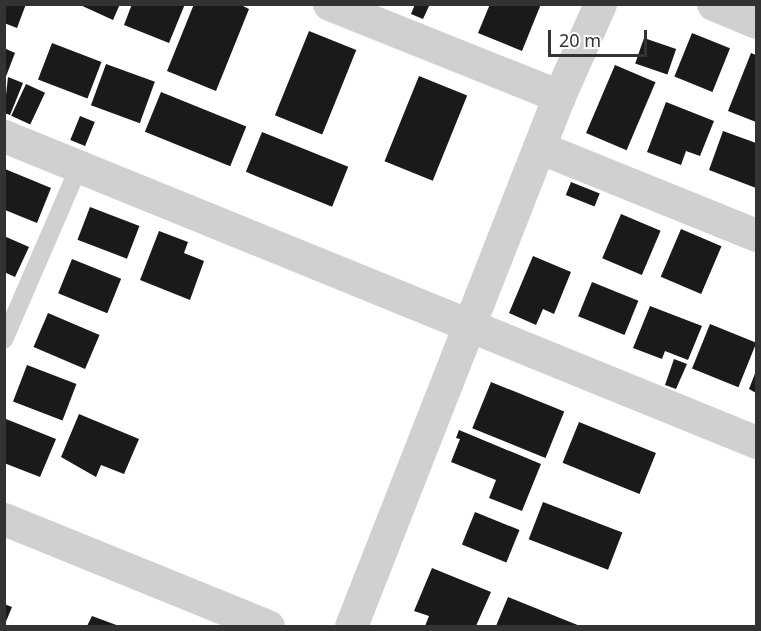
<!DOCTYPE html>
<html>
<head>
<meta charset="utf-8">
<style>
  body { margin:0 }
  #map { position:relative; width:761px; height:631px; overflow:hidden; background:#fff; font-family:"Noto Sans",sans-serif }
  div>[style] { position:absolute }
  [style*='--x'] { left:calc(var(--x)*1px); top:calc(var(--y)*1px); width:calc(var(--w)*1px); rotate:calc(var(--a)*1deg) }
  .building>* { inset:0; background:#1a1a1a; transform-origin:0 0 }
  .lane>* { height:18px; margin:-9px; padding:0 9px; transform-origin:9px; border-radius:9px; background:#d0d0d0 }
  .street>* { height:33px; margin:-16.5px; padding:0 16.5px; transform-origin:16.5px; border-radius:16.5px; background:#d0d0d0 }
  span { translate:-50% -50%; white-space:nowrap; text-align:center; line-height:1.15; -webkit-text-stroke:6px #fff; paint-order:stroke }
  .frame { position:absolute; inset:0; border:6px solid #333; pointer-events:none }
  .scale { position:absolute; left:548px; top:30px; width:99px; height:27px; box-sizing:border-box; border:3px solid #333; border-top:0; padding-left:8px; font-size:18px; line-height:21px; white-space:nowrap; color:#333; -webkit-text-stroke:4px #fff; paint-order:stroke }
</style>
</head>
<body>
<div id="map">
  <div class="building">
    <i style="clip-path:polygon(4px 4px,26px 4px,17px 28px,4px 23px)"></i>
    <i style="clip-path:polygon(78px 4px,120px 4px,113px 20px)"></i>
    <i style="clip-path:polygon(132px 4px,185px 4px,169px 43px,124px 25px)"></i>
    <i style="clip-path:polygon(194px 4px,239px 4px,249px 9px,216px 91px,167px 71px)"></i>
    <i style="clip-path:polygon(415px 4px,430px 4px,423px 19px,411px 14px)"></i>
    <i style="clip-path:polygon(490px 4px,541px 4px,522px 51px,478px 33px)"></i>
    <i style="left:309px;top:31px;width:51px;height:91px;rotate:22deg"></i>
    <i style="left:692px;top:33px;width:41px;height:47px;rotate:22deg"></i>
    <i style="left:644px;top:38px;width:34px;height:27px;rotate:19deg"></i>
    <i style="left:52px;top:43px;width:53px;height:39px;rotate:21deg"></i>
    <i style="clip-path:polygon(4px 48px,15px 53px,5px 79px,4px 79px)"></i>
    <i style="clip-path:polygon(751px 53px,756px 55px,756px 122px,728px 111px)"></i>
    <i style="left:106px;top:64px;width:52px;height:44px;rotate:20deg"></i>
    <i style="left:615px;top:65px;width:44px;height:74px;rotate:23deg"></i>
    <i style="left:419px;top:76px;width:52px;height:92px;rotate:22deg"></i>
    <i style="clip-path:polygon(8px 77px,23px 83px,10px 115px,4px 113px)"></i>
    <i style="left:26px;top:84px;width:21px;height:35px;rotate:25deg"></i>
    <i style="left:161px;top:92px;width:92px;height:43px;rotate:22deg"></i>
    <i style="clip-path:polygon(666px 102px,714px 121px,700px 156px,686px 151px,681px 165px,647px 152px)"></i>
    <i style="left:80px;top:116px;width:16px;height:26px;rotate:22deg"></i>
    <i style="clip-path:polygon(723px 131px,756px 143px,756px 188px,709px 170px)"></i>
    <i style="left:262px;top:132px;width:93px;height:43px;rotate:22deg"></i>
    <i style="clip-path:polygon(5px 169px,51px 188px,37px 223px,5px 210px)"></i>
    <i style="left:571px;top:182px;width:31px;height:14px;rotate:22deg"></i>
    <i style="left:90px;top:207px;width:53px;height:35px;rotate:21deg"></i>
    <i style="left:621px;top:214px;width:43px;height:48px;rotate:23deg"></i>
    <i style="left:681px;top:229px;width:44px;height:52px;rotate:23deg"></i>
    <i style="clip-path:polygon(159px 231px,188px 242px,184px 253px,204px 261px,190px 300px,140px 280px)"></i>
    <i style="clip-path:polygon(4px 236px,29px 247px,15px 277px,4px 272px)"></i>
    <i style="clip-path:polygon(533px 256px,571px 272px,554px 314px,543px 309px,536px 325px,509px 313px)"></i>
    <i style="left:72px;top:259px;width:53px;height:37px;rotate:22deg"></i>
    <i style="left:592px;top:282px;width:50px;height:37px;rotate:22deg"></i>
    <i style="clip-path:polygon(650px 306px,702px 326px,688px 360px,665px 351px,662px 359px,633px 348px)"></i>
    <i style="left:48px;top:313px;width:56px;height:37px;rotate:23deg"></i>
    <i style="left:710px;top:324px;width:50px;height:48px;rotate:22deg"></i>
    <i style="clip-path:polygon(674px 359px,687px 364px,676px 389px,665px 385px)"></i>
    <i style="left:27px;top:365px;width:53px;height:39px;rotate:21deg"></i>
    <i style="clip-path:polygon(756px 371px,756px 393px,749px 389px)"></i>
    <i style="left:491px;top:382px;width:79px;height:50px;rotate:22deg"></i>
    <i style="clip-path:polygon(79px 414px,139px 439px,124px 474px,101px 465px,96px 477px,61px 457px)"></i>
    <i style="clip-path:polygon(6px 419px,56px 439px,40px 477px,4px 463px)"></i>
    <i style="left:579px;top:422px;width:83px;height:44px;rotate:22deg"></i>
    <i style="clip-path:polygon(459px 430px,541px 464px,522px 511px,489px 498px,496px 480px,451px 462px,460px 439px,456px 438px)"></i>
    <i style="left:543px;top:502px;width:85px;height:40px;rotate:21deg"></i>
    <i style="left:475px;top:512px;width:48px;height:35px;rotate:22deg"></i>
    <i style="clip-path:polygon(432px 568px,491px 592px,476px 626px,425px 626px,429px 616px,414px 611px)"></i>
    <i style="clip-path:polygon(508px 597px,580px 626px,496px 626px)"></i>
    <i style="clip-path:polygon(4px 604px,12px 607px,5px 624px,4px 624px)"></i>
    <i style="clip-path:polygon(92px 616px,119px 626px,87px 626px)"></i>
  </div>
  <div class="lane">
    <i style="--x:4;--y:340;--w:189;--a:-66.6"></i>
  </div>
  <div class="street">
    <i style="--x:329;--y:4;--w:248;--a:21.8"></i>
    <i style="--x:713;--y:4;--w:47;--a:22.7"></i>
    <i style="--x:4;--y:136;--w:812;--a:22.14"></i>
    <i style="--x:541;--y:148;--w:232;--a:22"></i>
    <i style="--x:4;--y:519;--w:285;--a:22.1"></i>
    <i style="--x:351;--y:626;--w:569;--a:-68.57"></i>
    <i style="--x:559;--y:96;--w:101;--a:-66"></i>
  </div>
  <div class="frame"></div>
  <div class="scale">20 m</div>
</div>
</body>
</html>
